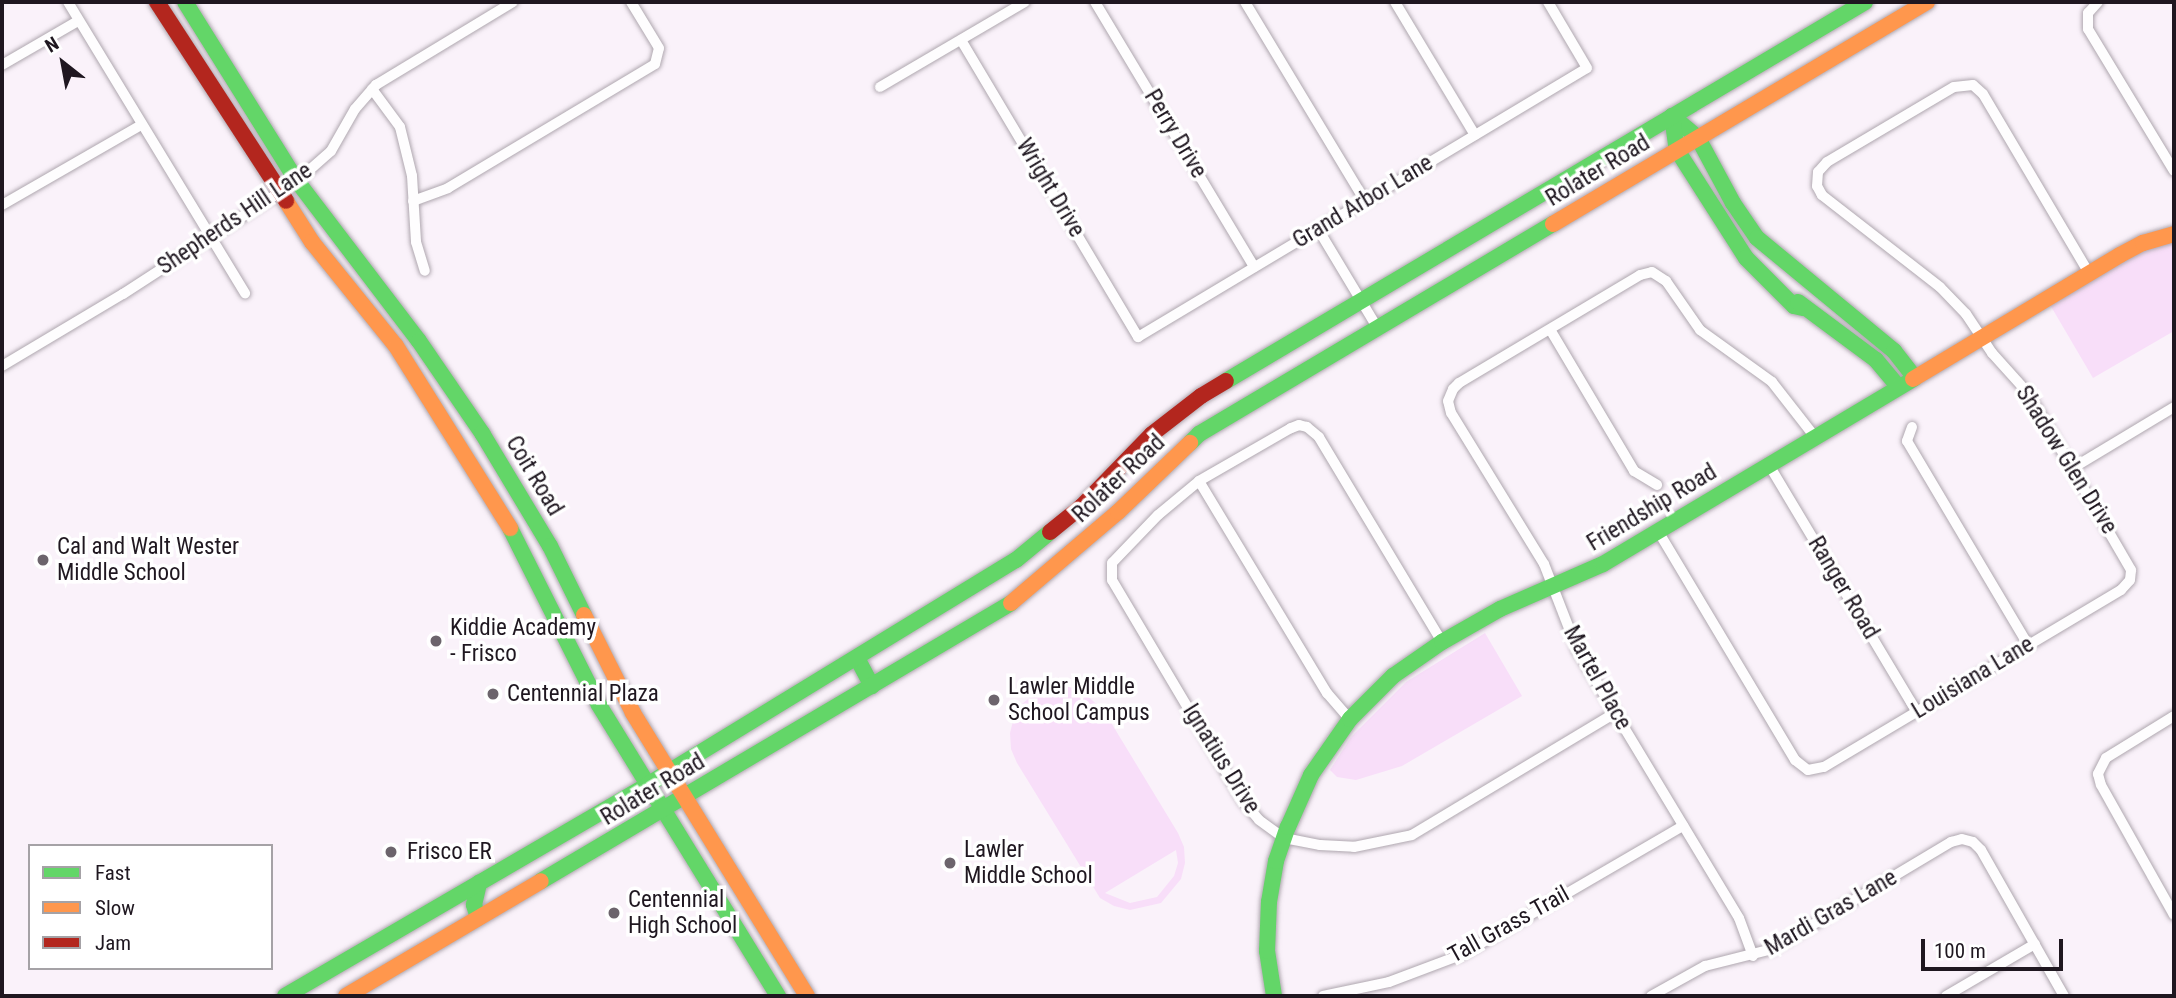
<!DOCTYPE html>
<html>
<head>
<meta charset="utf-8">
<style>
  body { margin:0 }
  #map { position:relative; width:2176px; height:998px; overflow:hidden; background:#faf2fa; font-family:"Roboto Condensed",sans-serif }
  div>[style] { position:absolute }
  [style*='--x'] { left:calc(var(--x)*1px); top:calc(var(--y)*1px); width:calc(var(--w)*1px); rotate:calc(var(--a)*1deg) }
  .green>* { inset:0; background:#f8def9 }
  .roads { filter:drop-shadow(0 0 2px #afa7af) drop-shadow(0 0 2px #afa7af) }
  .street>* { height:10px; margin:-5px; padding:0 5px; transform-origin:5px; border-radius:5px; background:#fefdfe }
  .fast>* { height:16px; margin:-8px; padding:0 8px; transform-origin:8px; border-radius:8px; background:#63d668 }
  .slow>* { height:16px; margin:-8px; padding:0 8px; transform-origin:8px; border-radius:8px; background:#ff974d }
  .jam>* { height:16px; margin:-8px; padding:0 8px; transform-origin:8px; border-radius:8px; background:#b3261e }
  .dots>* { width:19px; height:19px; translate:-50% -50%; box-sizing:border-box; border:4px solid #fff; border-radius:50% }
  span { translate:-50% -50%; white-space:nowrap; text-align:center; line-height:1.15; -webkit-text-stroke:7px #fff; paint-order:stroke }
  .street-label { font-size:23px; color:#1f1720 }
  .poi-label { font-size:23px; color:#1f1720 }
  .left { translate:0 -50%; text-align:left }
  .frame { position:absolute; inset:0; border:4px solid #1f1720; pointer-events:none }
  .legend { position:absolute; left:28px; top:844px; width:245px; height:126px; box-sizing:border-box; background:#fff; border:2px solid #a5a2a6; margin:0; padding:9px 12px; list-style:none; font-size:21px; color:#1f1720 }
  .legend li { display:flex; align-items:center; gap:14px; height:35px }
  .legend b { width:35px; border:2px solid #a5a2a6 }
  .north { position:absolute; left:28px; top:28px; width:70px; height:70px; -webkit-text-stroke:5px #fff; paint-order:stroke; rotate:329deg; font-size:19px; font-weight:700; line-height:28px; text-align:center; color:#1f1720 }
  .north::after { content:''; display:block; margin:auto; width:24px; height:32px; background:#1f1720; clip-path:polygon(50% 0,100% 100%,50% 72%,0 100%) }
  .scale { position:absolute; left:1921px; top:939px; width:142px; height:32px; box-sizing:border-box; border:4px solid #1f1720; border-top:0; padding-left:9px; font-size:21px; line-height:24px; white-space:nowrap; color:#1f1720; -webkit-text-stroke:5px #fff; paint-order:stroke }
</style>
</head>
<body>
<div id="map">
  <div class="green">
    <i style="clip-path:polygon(2174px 239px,2174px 331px,2093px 378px,2049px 303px,2145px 246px)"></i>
    <i style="clip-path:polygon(1485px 633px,1522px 696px,1402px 766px,1356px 780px,1337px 777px,1330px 770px,1351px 737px,1406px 682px)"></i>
    <i style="clip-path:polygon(evenodd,1065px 686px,1081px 690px,1104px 711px,1178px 833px,1184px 847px,1185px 863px,1181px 879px,1161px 903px,1130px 910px,1114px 906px,1100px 898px,1017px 763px,1011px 749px,1010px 733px,1014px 717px,1022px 704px,1034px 694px,1049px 688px,1065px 686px,1176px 850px,1178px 863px,1174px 876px,1157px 897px,1130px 903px,1105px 893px,1176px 850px)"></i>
  </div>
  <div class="roads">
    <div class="street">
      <i style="--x:68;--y:2;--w:341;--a:58.7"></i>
      <i style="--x:1095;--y:2;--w:309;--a:59"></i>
      <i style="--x:1245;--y:2;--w:232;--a:58.9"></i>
      <i style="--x:1395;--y:2;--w:155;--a:59"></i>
      <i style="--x:2098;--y:2;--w:15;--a:132"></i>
      <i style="--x:2088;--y:13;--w:16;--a:90"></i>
      <i style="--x:2088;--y:29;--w:166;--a:58.8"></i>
      <i style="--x:961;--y:40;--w:346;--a:59.2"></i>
      <i style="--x:1138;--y:337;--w:523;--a:-30.93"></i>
      <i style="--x:1587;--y:68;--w:77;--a:-120.6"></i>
      <i style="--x:2;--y:65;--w:88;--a:-30.1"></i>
      <i style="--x:880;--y:87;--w:168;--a:-30.4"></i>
      <i style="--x:372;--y:89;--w:47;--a:53.6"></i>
      <i style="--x:400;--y:127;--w:50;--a:76.2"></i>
      <i style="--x:412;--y:176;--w:66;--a:86.5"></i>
      <i style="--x:416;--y:242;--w:30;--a:73"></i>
      <i style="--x:413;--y:201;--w:37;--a:-20"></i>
      <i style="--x:448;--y:188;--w:241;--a:-30.9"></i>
      <i style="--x:655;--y:64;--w:16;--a:-76"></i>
      <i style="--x:659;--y:48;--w:54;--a:-121.3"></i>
      <i style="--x:2;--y:205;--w:160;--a:-29.9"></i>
      <i style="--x:1318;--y:229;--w:117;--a:59"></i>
      <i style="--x:1551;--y:331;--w:163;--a:59.3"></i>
      <i style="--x:1634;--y:471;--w:27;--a:31"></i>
      <i style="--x:2;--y:366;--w:141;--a:-30.8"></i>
      <i style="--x:123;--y:294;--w:207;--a:-33"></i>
      <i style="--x:297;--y:181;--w:45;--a:-41.4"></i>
      <i style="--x:331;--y:151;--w:48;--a:-60.3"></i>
      <i style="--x:355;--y:109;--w:32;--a:-49"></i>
      <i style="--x:376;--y:85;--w:160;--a:-31.2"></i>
      <i style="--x:1912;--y:427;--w:15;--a:110"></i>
      <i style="--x:1907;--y:441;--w:237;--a:59.3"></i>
      <i style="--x:1769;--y:465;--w:288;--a:59.1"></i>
      <i style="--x:2073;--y:468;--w:118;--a:-31.1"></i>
      <i style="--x:1199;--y:481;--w:248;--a:58.9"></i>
      <i style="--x:1327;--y:693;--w:35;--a:49"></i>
      <i style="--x:1658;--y:531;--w:267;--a:59.1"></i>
      <i style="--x:1795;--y:760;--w:16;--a:38"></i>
      <i style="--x:1808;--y:770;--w:16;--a:-11"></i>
      <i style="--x:1824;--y:767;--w:346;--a:-30.8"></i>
      <i style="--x:2121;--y:590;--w:13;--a:-48"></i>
      <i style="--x:2130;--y:580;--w:10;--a:-84"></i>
      <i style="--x:2131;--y:570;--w:205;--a:-120.2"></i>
      <i style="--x:2028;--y:393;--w:54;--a:-132"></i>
      <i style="--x:1992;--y:353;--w:47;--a:-123.7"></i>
      <i style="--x:1966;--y:314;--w:37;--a:-134"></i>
      <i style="--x:1940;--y:287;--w:150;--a:-142.1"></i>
      <i style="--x:1822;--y:195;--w:10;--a:-119"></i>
      <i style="--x:1817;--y:186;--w:14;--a:-86"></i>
      <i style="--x:1818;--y:172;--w:13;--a:-48"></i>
      <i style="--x:1827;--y:162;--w:147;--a:-30.6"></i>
      <i style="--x:1954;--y:87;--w:19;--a:-6"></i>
      <i style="--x:1973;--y:85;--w:13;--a:42"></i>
      <i style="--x:1983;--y:94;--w:208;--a:59.4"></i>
      <i style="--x:1442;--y:642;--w:239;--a:-121"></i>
      <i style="--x:1319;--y:437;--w:16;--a:-140"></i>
      <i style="--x:1307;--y:427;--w:8;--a:-166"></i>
      <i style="--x:1299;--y:425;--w:9;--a:159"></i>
      <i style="--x:1291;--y:428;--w:106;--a:150.1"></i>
      <i style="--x:1199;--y:481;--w:53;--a:140.3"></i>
      <i style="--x:1158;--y:515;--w:66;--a:133.8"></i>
      <i style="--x:1112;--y:563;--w:17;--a:90"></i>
      <i style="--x:1112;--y:580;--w:258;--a:59.3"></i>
      <i style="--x:1244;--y:802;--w:23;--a:50"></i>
      <i style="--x:1259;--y:820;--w:31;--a:36"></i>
      <i style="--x:1284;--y:838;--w:37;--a:11"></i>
      <i style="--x:1320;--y:845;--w:34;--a:3"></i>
      <i style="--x:1354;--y:847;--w:59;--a:-11.7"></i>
      <i style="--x:1412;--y:835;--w:237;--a:-31"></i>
      <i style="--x:2174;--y:716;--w:80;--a:148.3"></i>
      <i style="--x:2106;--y:758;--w:18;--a:117"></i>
      <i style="--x:2098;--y:774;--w:11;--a:75"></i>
      <i style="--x:2101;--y:785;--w:149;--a:60.7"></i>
      <i style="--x:1753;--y:956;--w:40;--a:-110.2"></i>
      <i style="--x:1739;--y:918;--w:314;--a:-121.1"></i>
      <i style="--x:1577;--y:649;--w:91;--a:-111.2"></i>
      <i style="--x:1544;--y:564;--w:177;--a:-121.6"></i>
      <i style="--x:1451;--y:413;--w:12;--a:-104"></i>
      <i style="--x:1448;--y:401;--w:13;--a:-67"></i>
      <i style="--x:1453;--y:389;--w:8;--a:-45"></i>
      <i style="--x:1459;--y:383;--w:211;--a:-30.8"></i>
      <i style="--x:1640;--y:275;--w:12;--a:-14"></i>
      <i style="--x:1652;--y:272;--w:17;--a:33"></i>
      <i style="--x:1666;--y:281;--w:60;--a:55.2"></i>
      <i style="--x:1700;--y:330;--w:89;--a:35.8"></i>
      <i style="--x:1772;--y:382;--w:70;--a:52"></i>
      <i style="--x:1323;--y:996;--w:67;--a:-12"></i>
      <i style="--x:1389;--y:982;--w:77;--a:-20.6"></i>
      <i style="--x:1461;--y:955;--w:257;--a:-30.2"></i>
      <i style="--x:1651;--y:996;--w:62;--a:-29.1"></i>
      <i style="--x:1705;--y:966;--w:69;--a:-14.2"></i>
      <i style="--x:1772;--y:949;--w:209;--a:-30.9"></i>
      <i style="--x:1951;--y:842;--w:11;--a:-15"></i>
      <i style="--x:1962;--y:839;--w:11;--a:15"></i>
      <i style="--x:1973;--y:842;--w:11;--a:45"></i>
      <i style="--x:1981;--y:850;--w:168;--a:60.4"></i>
      <i style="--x:1946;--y:996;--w:103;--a:-30.3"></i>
    </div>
    <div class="fast">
      <i style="--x:185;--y:2;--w:211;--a:58"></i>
      <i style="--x:297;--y:181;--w:201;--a:52.7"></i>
      <i style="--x:419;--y:341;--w:112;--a:55.6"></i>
      <i style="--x:482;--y:433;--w:132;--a:59"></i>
      <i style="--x:550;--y:546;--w:77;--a:63.8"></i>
      <i style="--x:1672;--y:116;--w:34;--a:40"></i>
      <i style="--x:1698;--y:138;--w:74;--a:61.7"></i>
      <i style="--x:1733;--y:203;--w:42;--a:55.6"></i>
      <i style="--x:1757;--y:238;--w:178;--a:39.5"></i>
      <i style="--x:1894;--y:351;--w:34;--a:52"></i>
      <i style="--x:1672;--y:116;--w:34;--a:82"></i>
      <i style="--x:1677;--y:150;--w:128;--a:57.4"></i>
      <i style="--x:1746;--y:258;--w:68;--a:45"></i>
      <i style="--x:1794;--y:306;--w:9;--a:13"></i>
      <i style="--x:1798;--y:302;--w:97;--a:36.6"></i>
      <i style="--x:1876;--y:360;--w:35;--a:50"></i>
      <i style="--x:1226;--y:381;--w:743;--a:-30.67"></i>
      <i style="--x:1190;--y:443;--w:13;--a:-45"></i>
      <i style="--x:1199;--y:434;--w:412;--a:-30.7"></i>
      <i style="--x:510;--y:528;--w:198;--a:63.3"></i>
      <i style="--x:599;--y:705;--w:342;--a:58.4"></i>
      <i style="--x:857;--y:658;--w:32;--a:62"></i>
      <i style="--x:541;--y:881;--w:546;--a:-30.6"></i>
      <i style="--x:478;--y:918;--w:14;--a:-107"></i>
      <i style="--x:474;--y:905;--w:23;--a:-77"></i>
      <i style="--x:285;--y:996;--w:419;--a:-30.2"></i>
      <i style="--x:647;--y:785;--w:432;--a:-31.4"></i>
      <i style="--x:1016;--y:560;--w:44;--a:-39.5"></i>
      <i style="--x:1274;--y:996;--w:46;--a:-98.8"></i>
      <i style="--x:1267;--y:951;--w:49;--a:-87.7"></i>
      <i style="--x:1269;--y:902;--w:42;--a:-80.3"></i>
      <i style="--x:1276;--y:861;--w:36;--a:-71"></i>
      <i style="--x:1288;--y:827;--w:57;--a:-66.1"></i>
      <i style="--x:1311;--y:775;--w:68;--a:-55.1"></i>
      <i style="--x:1350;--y:719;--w:61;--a:-45"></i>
      <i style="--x:1393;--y:676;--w:60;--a:-34.8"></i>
      <i style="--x:1442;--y:642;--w:67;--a:-29.6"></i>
      <i style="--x:1500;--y:609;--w:112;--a:-23.6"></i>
      <i style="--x:1603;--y:564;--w:361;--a:-30.8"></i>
    </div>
    <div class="slow">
      <i style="--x:286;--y:201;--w:49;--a:57.6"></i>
      <i style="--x:312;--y:242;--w:134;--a:51.1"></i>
      <i style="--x:396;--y:346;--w:215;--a:57.9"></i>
      <i style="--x:1553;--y:224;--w:435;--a:-30.7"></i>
      <i style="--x:1913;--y:379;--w:241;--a:-30.9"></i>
      <i style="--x:2120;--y:255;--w:26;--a:-28"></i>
      <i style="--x:2143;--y:243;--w:32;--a:-16"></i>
      <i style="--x:1011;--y:603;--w:140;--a:-40.4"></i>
      <i style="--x:1118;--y:512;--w:100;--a:-43.8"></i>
      <i style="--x:584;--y:615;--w:110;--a:63.4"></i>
      <i style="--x:633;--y:713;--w:332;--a:58.4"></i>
      <i style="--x:346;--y:996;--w:226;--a:-30.5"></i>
    </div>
    <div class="jam">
      <i style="--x:157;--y:2;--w:237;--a:57"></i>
      <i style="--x:1050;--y:532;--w:41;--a:-39.1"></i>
      <i style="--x:1082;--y:506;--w:100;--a:-45.8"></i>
      <i style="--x:1152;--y:434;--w:62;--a:-37.8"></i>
      <i style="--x:1201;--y:396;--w:29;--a:-31"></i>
    </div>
  </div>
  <div class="dots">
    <i style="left:43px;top:560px;background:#6c646c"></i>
    <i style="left:436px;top:641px;background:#6c646c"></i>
    <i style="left:493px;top:694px;background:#6c646c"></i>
    <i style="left:994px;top:700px;background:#6c646c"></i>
    <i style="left:391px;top:852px;background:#6c646c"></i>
    <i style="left:950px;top:863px;background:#6c646c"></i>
    <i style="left:614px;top:913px;background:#6c646c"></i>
  </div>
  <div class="street-label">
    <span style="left:1175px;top:134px;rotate:59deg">Perry Drive</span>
    <span style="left:1598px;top:171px;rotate:-31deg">Rolater Road</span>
    <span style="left:1050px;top:188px;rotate:59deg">Wright Drive</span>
    <span style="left:1363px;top:202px;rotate:-31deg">Grand Arbor Lane</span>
    <span style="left:235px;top:219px;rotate:-34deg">Shepherds Hill Lane</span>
    <span style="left:2066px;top:460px;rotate:58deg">Shadow Glen Drive</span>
    <span style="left:534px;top:476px;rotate:59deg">Coit Road</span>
    <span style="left:1119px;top:479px;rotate:-43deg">Rolater Road</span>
    <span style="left:1652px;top:508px;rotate:-31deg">Friendship Road</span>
    <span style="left:1843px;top:588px;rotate:59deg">Ranger Road</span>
    <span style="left:1597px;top:678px;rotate:61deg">Martel Place</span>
    <span style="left:1973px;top:678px;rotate:-31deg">Louisiana Lane</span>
    <span style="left:1221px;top:759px;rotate:58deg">Ignatius Drive</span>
    <span style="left:653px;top:790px;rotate:-31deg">Rolater Road</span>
    <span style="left:1831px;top:913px;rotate:-30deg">Mardi Gras Lane</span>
    <span style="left:1509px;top:925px;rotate:-29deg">Tall Grass Trail</span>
  </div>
  <div class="poi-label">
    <span class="left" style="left:57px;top:560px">Cal and Walt Wester<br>Middle School</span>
    <span class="left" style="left:450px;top:641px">Kiddie Academy<br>- Frisco</span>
    <span class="left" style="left:1008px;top:700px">Lawler Middle<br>School Campus</span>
    <span class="left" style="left:507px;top:694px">Centennial Plaza</span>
    <span class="left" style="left:964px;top:863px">Lawler<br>Middle School</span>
    <span class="left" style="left:407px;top:852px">Frisco ER</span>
    <span class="left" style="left:628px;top:913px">Centennial<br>High School</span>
  </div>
  <div class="frame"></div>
  <ul class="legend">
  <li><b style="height:9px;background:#63d668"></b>Fast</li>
  <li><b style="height:9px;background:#ff974d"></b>Slow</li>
  <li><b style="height:9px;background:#b3261e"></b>Jam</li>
  </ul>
  <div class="north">N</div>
  <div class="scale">100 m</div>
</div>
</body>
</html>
